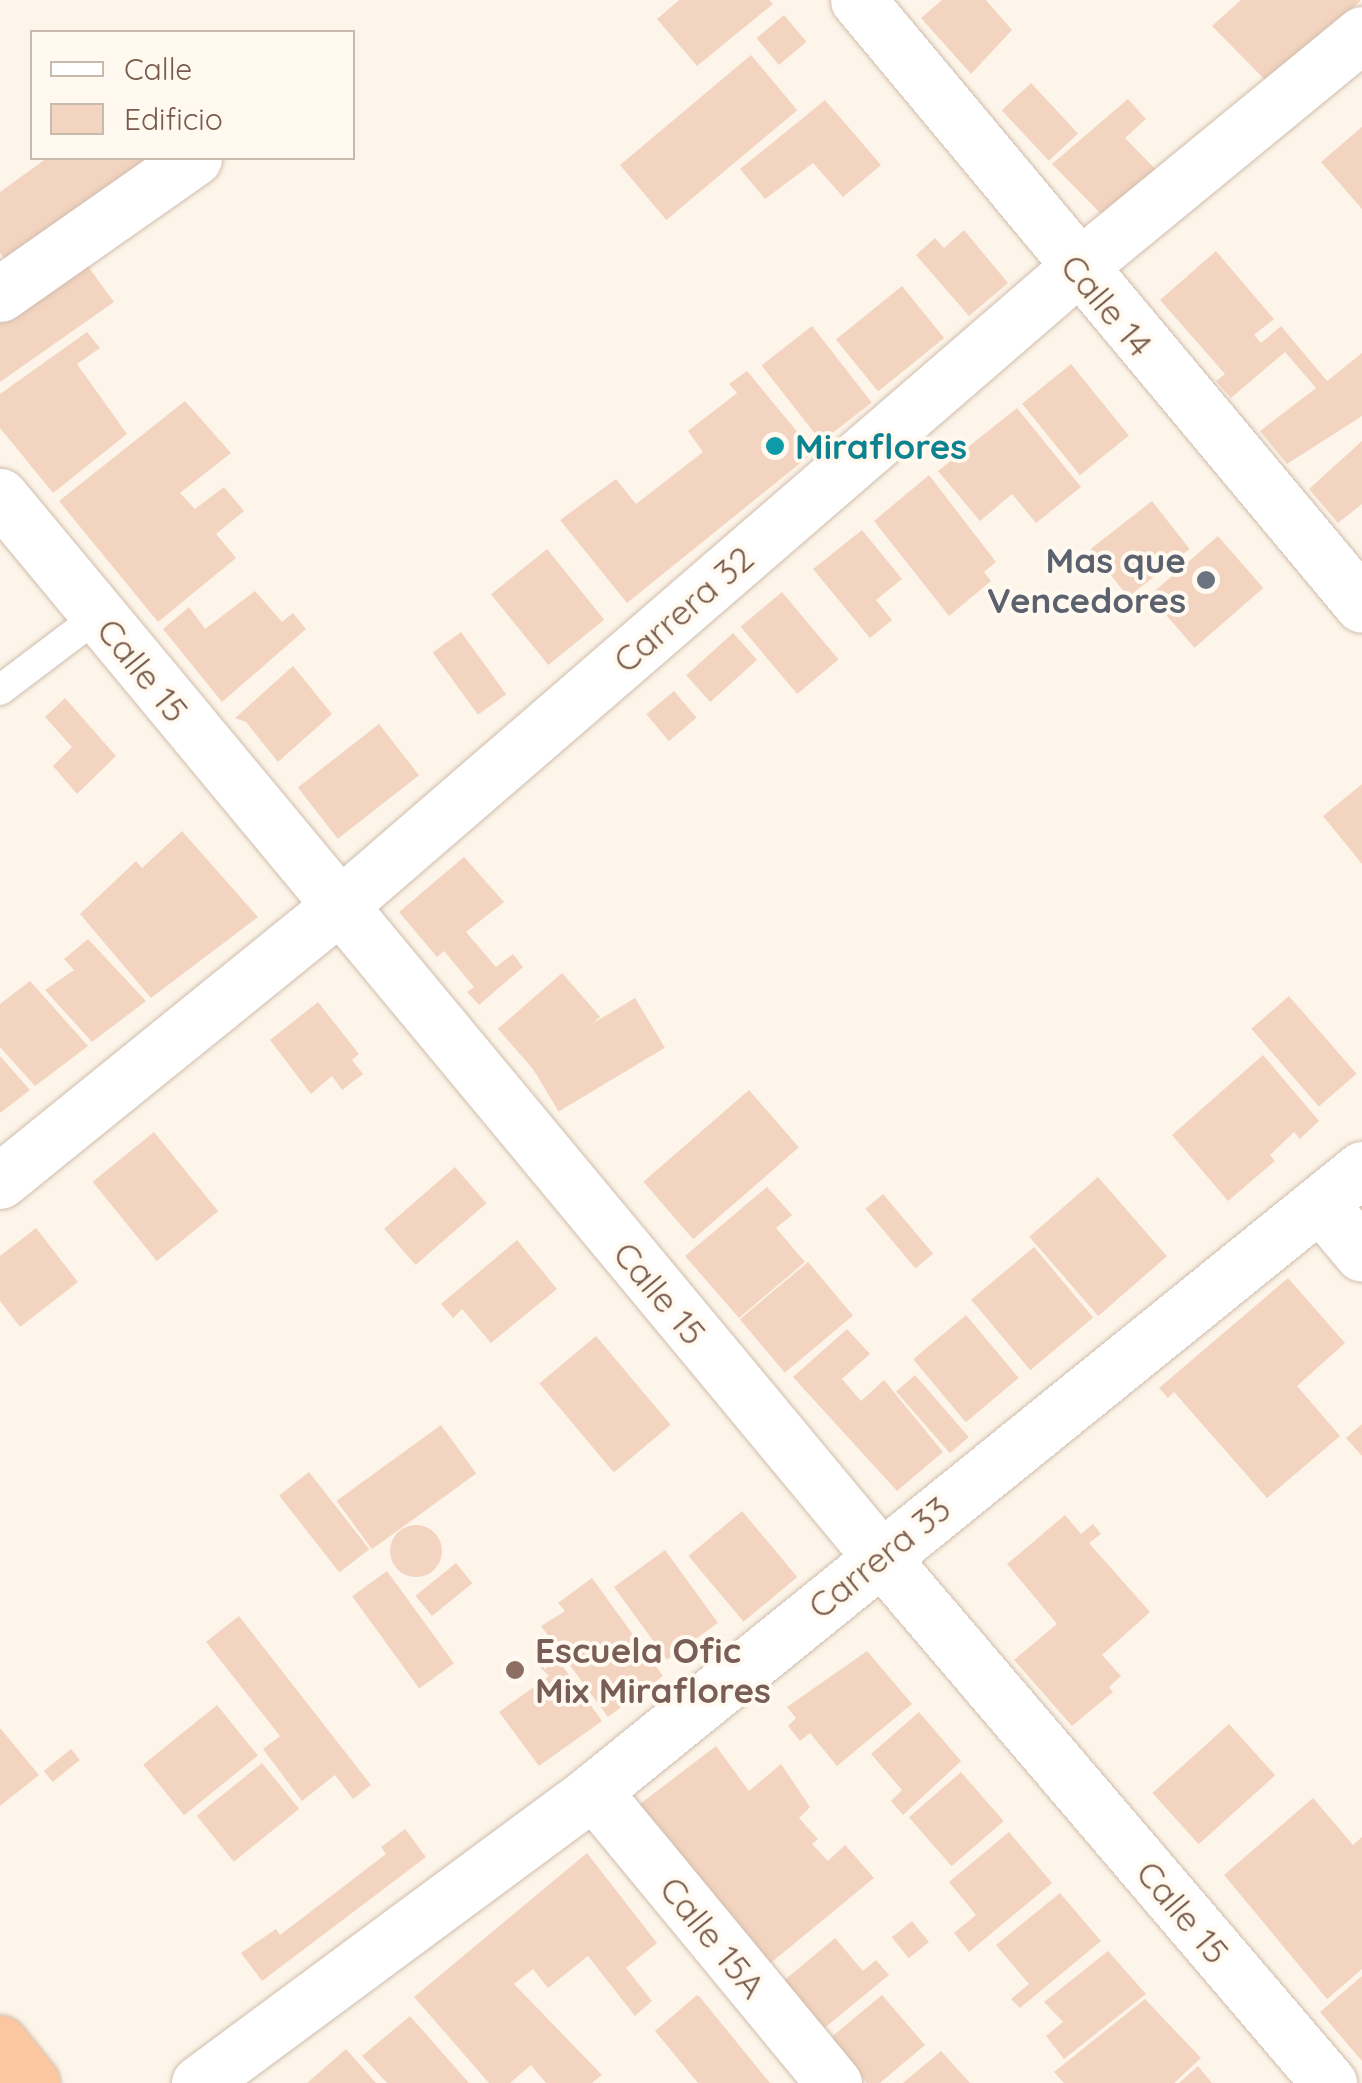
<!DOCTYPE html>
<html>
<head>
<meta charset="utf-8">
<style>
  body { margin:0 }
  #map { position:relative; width:1362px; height:2083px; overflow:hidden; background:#fdf5e9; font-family:Quicksand,sans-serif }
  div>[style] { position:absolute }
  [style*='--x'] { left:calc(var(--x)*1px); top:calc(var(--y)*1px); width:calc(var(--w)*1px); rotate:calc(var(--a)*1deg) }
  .building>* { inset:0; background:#f3d4c0; transform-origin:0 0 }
  .round { border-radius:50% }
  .roads { filter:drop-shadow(0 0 2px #d0bdad) drop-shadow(0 0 2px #d0bdad) }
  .service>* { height:30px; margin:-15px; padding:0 15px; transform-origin:15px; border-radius:15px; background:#fff }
  .minor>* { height:55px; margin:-27.5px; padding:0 27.5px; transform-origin:27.5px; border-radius:27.5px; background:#fff }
  .trunk>* { height:55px; margin:-27.5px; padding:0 27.5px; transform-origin:27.5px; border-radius:27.5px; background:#fac7a0 }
  .dots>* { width:28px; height:28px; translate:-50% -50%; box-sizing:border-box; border:5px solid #fff9f0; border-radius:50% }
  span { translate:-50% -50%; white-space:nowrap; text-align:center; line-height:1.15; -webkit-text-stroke:8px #fff9f0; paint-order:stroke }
  .street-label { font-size:35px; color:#795b4b }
  .culture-label { font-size:35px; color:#0d838f; font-weight:700 }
  .left { translate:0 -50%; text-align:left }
  .worship-label { font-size:35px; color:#5b616d; font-weight:700 }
  .right { translate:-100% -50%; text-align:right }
  .education-label { font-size:35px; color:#785e54; font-weight:700 }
  .legend { position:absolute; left:30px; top:30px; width:325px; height:130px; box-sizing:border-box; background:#fff9f0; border:2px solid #c9baae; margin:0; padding:12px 18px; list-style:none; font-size:30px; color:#795b4b }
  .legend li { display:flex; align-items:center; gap:20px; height:50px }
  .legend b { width:50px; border:2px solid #c9baae }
</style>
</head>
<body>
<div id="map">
  <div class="building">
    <i style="clip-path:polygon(679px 0,769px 0,773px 4px,697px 66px,657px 19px)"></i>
    <i style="clip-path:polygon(942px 0,986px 0,1012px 30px,971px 74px,921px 18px)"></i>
    <i style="clip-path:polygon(1241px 0,1361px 0,1272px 87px,1212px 26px)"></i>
    <i style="left:784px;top:15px;width:35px;height:36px;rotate:50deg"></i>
    <i style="left:751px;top:55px;width:72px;height:171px;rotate:50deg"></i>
    <i style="left:1031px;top:83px;width:69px;height:40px;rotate:47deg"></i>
    <i style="clip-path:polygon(1128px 99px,1146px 119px,1125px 138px,1165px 179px,1111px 224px,1052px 164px)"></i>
    <i style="clip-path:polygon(825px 100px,881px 165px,843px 197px,813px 163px,765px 199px,740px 169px)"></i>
    <i style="clip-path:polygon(1362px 127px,1362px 209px,1321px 162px)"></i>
    <i style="clip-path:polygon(47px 158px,163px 158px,12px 267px,0 253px,0 192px)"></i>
    <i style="clip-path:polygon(964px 230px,1008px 283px,969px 316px,916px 255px,935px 238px,944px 248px)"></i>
    <i style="clip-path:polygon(1216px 251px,1274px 319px,1254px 335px,1261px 343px,1281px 326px,1327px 381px,1362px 353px,1362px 416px,1287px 464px,1260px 431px,1316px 388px,1285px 352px,1231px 398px,1216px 381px,1225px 374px,1160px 300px)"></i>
    <i style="clip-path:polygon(79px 254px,114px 302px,0 382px,0 310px)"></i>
    <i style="left:902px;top:286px;width:67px;height:85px;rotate:51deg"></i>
    <i style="left:812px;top:326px;width:97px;height:64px;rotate:52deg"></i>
    <i style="clip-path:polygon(87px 332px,100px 348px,77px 364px,127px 434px,53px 493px,0 428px,0 394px)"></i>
    <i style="left:1071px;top:364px;width:92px;height:63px;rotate:51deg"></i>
    <i style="clip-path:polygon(747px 371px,814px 452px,627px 603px,560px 520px,616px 479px,636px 504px,703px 452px,688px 431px,737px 393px,729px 384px)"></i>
    <i style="clip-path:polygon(185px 401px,231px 453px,180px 493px,195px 509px,224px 487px,244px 511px,216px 534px,236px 558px,158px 622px,59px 501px)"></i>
    <i style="clip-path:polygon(1017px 408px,1081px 487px,1036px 523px,1012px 494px,980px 521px,938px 471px)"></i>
    <i style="clip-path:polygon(1362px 441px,1362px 504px,1338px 523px,1309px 489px)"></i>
    <i style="clip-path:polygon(929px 475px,996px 562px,984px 572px,991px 581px,949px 616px,874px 521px)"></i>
    <i style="left:1152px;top:501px;width:61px;height:78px;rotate:52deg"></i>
    <i style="clip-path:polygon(862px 530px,902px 579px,876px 600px,892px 620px,870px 638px,813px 569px)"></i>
    <i style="left:1218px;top:536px;width:69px;height:91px;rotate:49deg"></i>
    <i style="left:547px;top:549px;width:91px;height:72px;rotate:51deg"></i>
    <i style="clip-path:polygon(255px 591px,282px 622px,293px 613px,306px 629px,222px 702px,163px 629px,189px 607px,205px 629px)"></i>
    <i style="left:782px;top:592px;width:88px;height:54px;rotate:50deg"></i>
    <i style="left:461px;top:632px;width:77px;height:35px;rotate:54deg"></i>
    <i style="left:733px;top:633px;width:36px;height:63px;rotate:48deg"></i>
    <i style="clip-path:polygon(293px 666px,332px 714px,278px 762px,246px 722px,235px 718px)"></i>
    <i style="left:674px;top:691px;width:35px;height:36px;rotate:50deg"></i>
    <i style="clip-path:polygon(65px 698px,116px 756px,77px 794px,53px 766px,72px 747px,45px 717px)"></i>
    <i style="left:379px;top:724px;width:65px;height:103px;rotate:52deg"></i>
    <i style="clip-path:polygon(1362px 784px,1362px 864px,1323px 816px)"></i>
    <i style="clip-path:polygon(182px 831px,258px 917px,151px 998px,80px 914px,136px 861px,142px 868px)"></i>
    <i style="clip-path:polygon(464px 857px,504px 902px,466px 932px,496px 967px,513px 954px,523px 967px,479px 1005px,467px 992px,474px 987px,444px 951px,437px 957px,399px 912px)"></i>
    <i style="clip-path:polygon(88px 939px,146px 1001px,92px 1042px,45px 990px,74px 970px,64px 959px)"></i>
    <i style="left:562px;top:973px;width:58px;height:85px;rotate:49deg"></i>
    <i style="clip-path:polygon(30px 981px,88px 1046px,35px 1086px,0 1047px,0 1004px)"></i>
    <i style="left:1289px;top:996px;width:103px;height:50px;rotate:49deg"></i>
    <i style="left:635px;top:998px;width:58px;height:124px;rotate:59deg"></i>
    <i style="clip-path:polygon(318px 1002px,359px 1054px,352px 1060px,363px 1074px,342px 1090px,332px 1076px,311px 1094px,270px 1040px)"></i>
    <i style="clip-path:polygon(1263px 1055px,1319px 1121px,1300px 1139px,1294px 1132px,1270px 1155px,1275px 1161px,1228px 1201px,1172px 1135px)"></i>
    <i style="clip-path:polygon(0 1056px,30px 1090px,0 1113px)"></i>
    <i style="left:749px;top:1090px;width:76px;height:140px;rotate:49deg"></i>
    <i style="left:154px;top:1132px;width:102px;height:79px;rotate:51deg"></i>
    <i style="left:455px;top:1167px;width:48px;height:94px;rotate:49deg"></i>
    <i style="left:1098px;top:1177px;width:105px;height:91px;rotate:49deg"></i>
    <i style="clip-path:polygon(767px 1187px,792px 1215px,776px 1228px,805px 1262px,739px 1318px,685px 1256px)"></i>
    <i style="left:883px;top:1194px;width:78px;height:23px;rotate:50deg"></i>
    <i style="clip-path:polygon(36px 1228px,78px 1282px,20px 1327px,0 1301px,0 1256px)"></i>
    <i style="clip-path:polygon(517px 1240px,557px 1289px,491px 1343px,462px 1309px,453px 1318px,441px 1304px)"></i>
    <i style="left:1034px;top:1247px;width:92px;height:82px;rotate:50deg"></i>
    <i style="left:808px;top:1262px;width:70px;height:89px;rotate:50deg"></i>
    <i style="clip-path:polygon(1288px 1278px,1345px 1343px,1297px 1386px,1340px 1436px,1267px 1498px,1174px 1392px,1168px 1398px,1159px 1388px)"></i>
    <i style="left:966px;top:1315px;width:82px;height:69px;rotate:50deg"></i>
    <i style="clip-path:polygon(847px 1329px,870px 1354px,842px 1379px,861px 1401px,884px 1380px,943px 1452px,897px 1491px,793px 1377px)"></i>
    <i style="left:596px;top:1336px;width:116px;height:74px;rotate:50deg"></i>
    <i style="left:915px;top:1375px;width:82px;height:25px;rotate:49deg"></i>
    <i style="clip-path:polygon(1362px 1424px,1362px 1456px,1346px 1438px)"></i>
    <i style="left:441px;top:1425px;width:60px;height:129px;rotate:54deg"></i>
    <i style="left:309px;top:1472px;width:98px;height:38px;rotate:52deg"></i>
    <i style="left:742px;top:1511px;width:86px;height:70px;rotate:50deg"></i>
    <i style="clip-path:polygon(1065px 1515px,1081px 1534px,1093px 1524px,1101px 1534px,1089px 1543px,1150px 1612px,1102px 1655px,1121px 1676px,1109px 1687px,1113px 1692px,1072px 1726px,1014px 1660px,1057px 1624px,1007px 1564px)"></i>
    <i class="round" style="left:390px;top:1525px;width:52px;height:52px"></i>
    <i style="left:665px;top:1550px;width:90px;height:63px;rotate:54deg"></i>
    <i style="left:456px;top:1563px;width:26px;height:52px;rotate:51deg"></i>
    <i style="left:387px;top:1571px;width:114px;height:43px;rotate:54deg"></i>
    <i style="clip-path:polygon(592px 1578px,663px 1676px,608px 1717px,541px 1626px,565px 1611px,558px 1603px)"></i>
    <i style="clip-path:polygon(239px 1616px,371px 1785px,353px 1799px,335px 1775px,302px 1801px,263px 1749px,280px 1736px,206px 1642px)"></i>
    <i style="clip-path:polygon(867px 1651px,912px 1704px,837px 1766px,810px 1733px,800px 1741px,788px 1726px,796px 1718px,787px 1707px)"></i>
    <i style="clip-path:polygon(554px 1654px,602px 1721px,539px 1766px,499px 1712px,549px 1676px,538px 1665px)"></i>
    <i style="left:217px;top:1705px;width:65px;height:95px;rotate:51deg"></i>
    <i style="clip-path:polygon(919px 1712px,961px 1761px,903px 1815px,891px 1801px,902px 1790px,871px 1754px)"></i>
    <i style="left:1229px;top:1724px;width:69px;height:103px;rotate:48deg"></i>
    <i style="clip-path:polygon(0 1728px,39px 1775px,0 1806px)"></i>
    <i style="clip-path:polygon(716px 1746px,749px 1791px,781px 1764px,810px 1807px,799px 1818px,818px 1839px,812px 1844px,828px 1861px,845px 1845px,874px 1878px,767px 1966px,636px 1807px)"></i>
    <i style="left:71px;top:1749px;width:14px;height:35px;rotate:51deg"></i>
    <i style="left:262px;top:1763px;width:59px;height:84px;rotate:51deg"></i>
    <i style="left:961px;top:1772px;width:65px;height:69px;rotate:49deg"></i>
    <i style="clip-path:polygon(1313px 1798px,1353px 1845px,1362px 1837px,1362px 1969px,1327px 1999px,1224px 1875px)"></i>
    <i style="clip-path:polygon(405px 1829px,426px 1857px,262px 1981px,241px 1953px,276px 1929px,280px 1935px,386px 1854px,381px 1847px)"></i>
    <i style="clip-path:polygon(1009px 1832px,1052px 1883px,969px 1952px,954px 1933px,976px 1915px,949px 1882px)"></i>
    <i style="clip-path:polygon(587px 1853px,657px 1943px,626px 1968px,652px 2001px,635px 2016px,588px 1956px,548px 1988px,533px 1969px,514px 1984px,602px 2075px,592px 2083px,546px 2083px,531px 2065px,510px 2083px,489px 2083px,414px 1997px)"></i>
    <i style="clip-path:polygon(1060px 1893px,1101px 1941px,1020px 2008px,1011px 1999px,1029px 1984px,996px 1945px)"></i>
    <i style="left:912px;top:1921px;width:27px;height:26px;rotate:51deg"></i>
    <i style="clip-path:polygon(835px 1938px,863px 1971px,876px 1960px,889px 1975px,822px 2030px,781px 1983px)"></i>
    <i style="clip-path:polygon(1108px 1951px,1146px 1994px,1064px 2059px,1046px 2036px,1063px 2022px,1044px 2002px)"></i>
    <i style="clip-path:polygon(1362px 1976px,1362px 2061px,1320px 2012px)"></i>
    <i style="clip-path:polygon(697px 1995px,699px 1996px,770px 2083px,698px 2083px,655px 2031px)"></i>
    <i style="clip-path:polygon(882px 1995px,925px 2045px,880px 2083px,867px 2083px,829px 2039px)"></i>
    <i style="clip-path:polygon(1145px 1999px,1201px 2058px,1174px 2083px,1064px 2083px,1054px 2072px)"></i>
    <i style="clip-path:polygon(410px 2016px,469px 2083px,387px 2083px,362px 2056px)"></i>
    <i style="clip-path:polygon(346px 2049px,376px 2083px,307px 2083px)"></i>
    <i style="clip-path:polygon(941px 2051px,970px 2083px,903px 2083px)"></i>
    <i style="clip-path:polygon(1198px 2066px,1212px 2083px,1179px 2083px)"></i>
  </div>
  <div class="roads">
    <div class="service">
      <i style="--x:0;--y:690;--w:123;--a:-37.1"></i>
    </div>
    <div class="minor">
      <i style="--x:858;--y:0;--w:787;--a:50.2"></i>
      <i style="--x:0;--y:294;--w:237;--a:-35"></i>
      <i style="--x:0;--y:496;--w:1376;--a:50.31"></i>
      <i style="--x:879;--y:1555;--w:694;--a:49.56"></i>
      <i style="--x:0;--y:1181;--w:435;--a:-39"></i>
      <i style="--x:338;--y:907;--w:976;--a:-40.84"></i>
      <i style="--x:1076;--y:269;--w:370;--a:-39.4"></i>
      <i style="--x:1322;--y:1206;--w:62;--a:50.2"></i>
      <i style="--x:593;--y:1791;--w:379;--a:50.5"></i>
      <i style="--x:199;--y:2083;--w:490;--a:-36.5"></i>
      <i style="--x:593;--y:1791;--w:989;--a:-38.97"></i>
    </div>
    <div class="trunk">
      <i style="--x:0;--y:2043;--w:51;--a:51.3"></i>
    </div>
  </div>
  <div class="dots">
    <i style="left:775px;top:446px;background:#0f9aa8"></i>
    <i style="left:1206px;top:580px;background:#6b7280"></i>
    <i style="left:515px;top:1670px;background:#8d6e63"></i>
  </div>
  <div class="street-label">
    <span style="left:1107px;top:305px;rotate:50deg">Calle 14</span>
    <span style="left:683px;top:609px;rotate:-41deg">Carrera 32</span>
    <span style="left:143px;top:670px;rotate:51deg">Calle 15</span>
    <span style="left:660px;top:1293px;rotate:50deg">Calle 15</span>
    <span style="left:879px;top:1557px;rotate:-39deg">Carrera 33</span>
    <span style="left:1183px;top:1912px;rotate:50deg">Calle 15</span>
    <span style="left:713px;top:1937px;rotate:51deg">Calle 15A</span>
  </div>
  <div class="culture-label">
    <span class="left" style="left:795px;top:446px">Miraflores</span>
  </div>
  <div class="worship-label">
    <span class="right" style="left:1186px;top:580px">Mas que<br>Vencedores</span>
  </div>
  <div class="education-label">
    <span class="left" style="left:535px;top:1670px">Escuela Ofic<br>Mix Miraflores</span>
  </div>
  <ul class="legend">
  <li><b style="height:12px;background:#fff"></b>Calle</li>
  <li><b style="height:28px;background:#f3d4c0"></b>Edificio</li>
  </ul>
</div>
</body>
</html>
